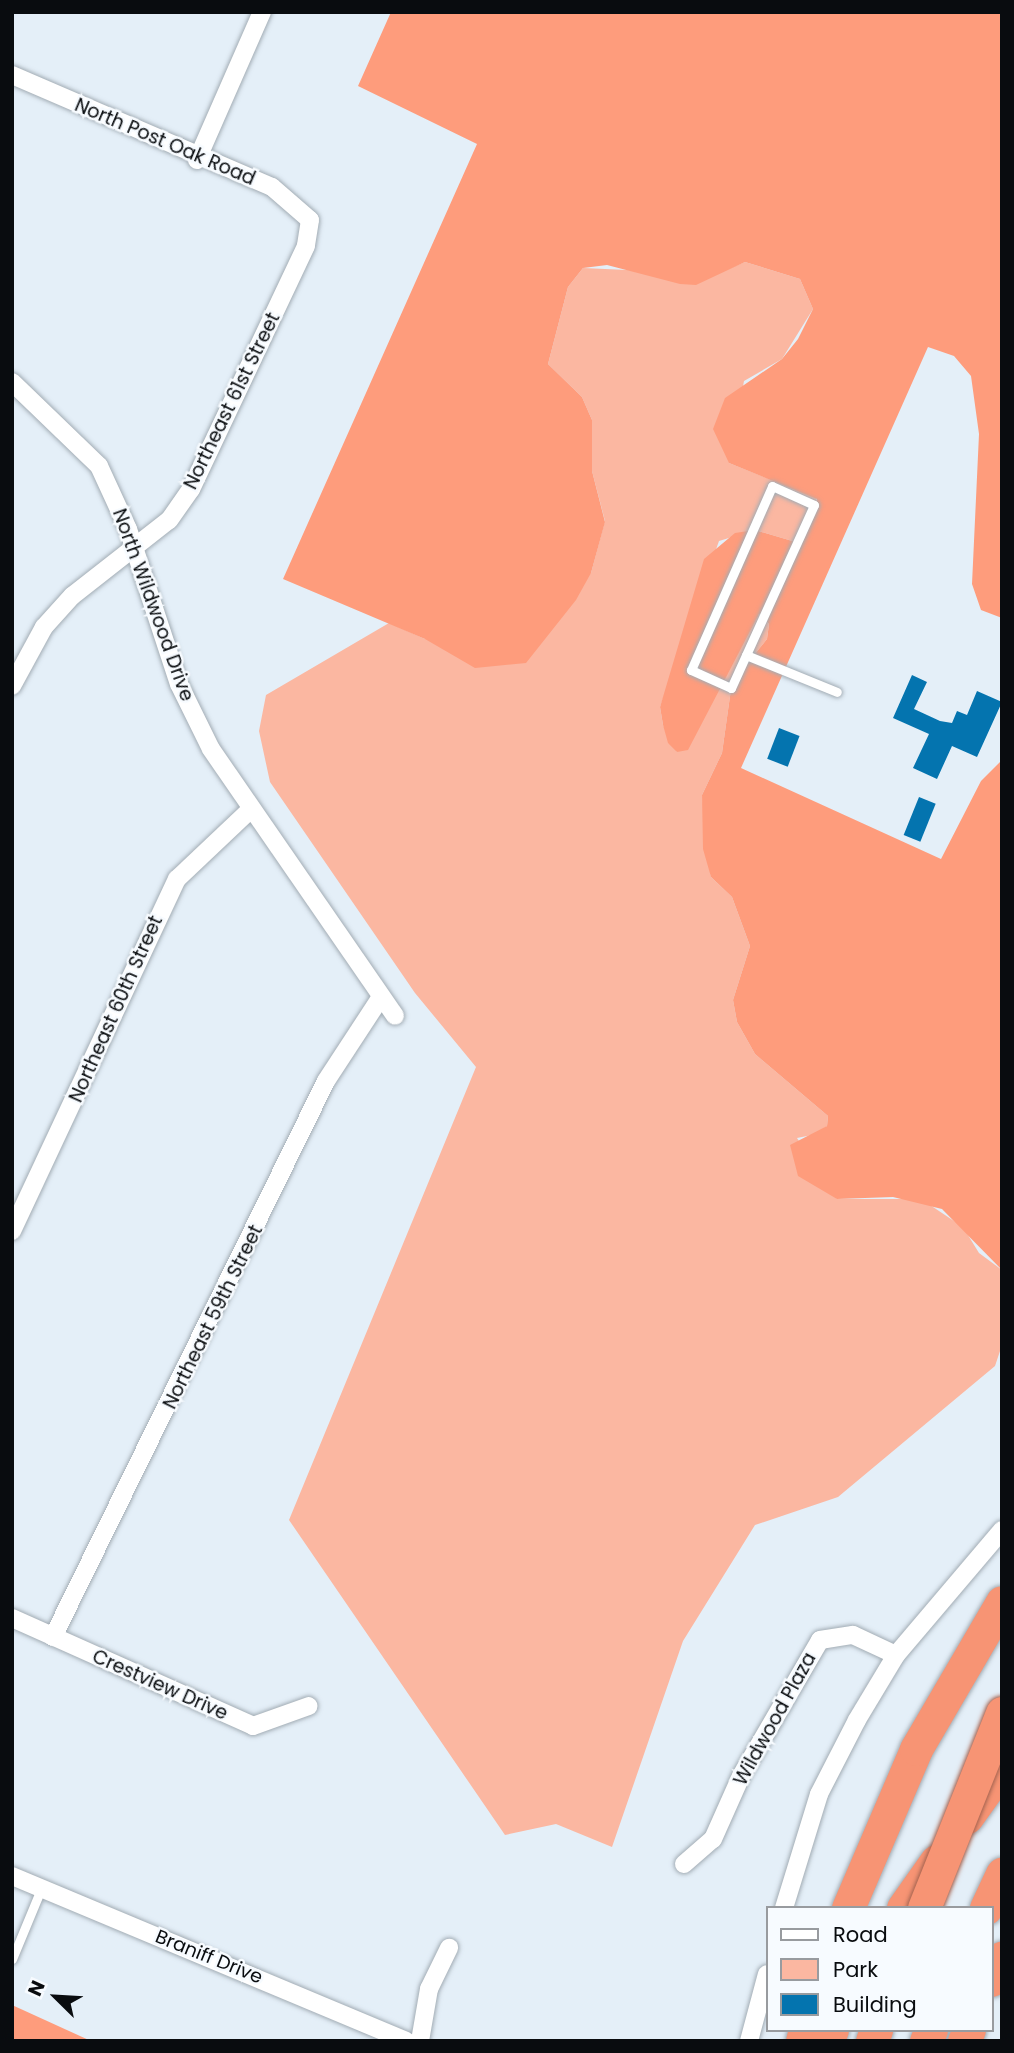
<!DOCTYPE html>
<html>
<head>
<meta charset="utf-8">
<style>
  body { margin:0 }
  #map { position:relative; width:1014px; height:2053px; overflow:hidden; background:#e4eff8; font-family:Poppins,sans-serif }
  div>[style] { position:absolute }
  [style*='--x'] { left:calc(var(--x)*1px); top:calc(var(--y)*1px); width:calc(var(--w)*1px); rotate:calc(var(--a)*1deg) }
  .green>* { inset:0; background:#fbb7a1 }
  .forest>* { inset:0; background:#fe9c7c }
  .building>* { inset:0; background:#0474af; transform-origin:0 0 }
  .roads { filter:drop-shadow(0 0 2px #a2acb4) drop-shadow(0 0 2px #a2acb4) }
  .lane>* { height:9px; margin:-4.5px; padding:0 4.5px; transform-origin:4.5px; border-radius:4.5px; background:#fff }
  .street>* { height:18px; margin:-9px; padding:0 9px; transform-origin:9px; border-radius:9px; background:#fff }
  .highway>* { height:33px; margin:-16.5px; padding:0 16.5px; transform-origin:16.5px; border-radius:16.5px; background:#f79474 }
  .bridges { filter:drop-shadow(0 0 2px #a46451) drop-shadow(0 0 2px #a46451) }
  .highway-bridge>* { height:33px; margin:-16.5px; padding:0 16.5px; transform-origin:16.5px; border-radius:16.5px; background:#f79474 }
  span { translate:-50% -50%; white-space:nowrap; text-align:center; line-height:1.15; -webkit-text-stroke:5px #f7fbff; paint-order:stroke }
  .street-label { font-size:19px; color:#090c0f }
  .frame { position:absolute; inset:0; border:14px solid #090c0f; pointer-events:none }
  .legend { position:absolute; left:766px; top:1906px; width:228px; height:126px; box-sizing:border-box; background:#f7fbff; border:2px solid #989b9f; margin:0; padding:9px 12px; list-style:none; font-size:21px; color:#090c0f }
  .legend li { display:flex; align-items:center; gap:14px; height:35px }
  .legend b { width:35px; border:2px solid #989b9f }
  .north { position:absolute; left:21px; top:1962px; width:70px; height:70px; -webkit-text-stroke:5px #f7fbff; paint-order:stroke; rotate:294deg; font-size:19px; font-weight:700; line-height:28px; text-align:center; color:#090c0f }
  .north::after { content:''; display:block; margin:auto; width:24px; height:32px; background:#090c0f; clip-path:polygon(50% 0,100% 100%,50% 72%,0 100%) }
</style>
</head>
<body>
<div id="map">
  <div class="green">
    <i style="clip-path:polygon(745px 262px,800px 279px,813px 309px,782px 359px,744px 381px,729px 463px,817px 498px,799px 543px,755px 530px,719px 541px,660px 707px,663px 725px,677px 752px,758px 614px,769px 624px,767px 639px,732px 682px,722px 753px,702px 795px,711px 877px,732px 897px,750px 946px,733px 1000px,737px 1022px,755px 1054px,828px 1116px,827px 1126px,817px 1134px,797px 1138px,837px 1199px,921px 1199px,963px 1227px,979px 1253px,1002px 1270px,1002px 1345px,995px 1366px,838px 1497px,755px 1525px,683px 1641px,612px 1847px,556px 1824px,505px 1835px,289px 1520px,476px 1067px,415px 993px,270px 782px,259px 731px,266px 695px,389px 623px,425px 639px,591px 573px,605px 521px,592px 471px,592px 420px,582px 397px,548px 364px,568px 287px,583px 268px,716px 274px)"></i>
  </div>
  <div class="forest">
    <i style="clip-path:polygon(391px 12px,1002px 12px,1002px 618px,981px 610px,972px 584px,979px 434px,971px 376px,954px 356px,928px 347px,741px 768px,941px 859px,981px 781px,1002px 760px,1002px 1270px,942px 1209px,893px 1197px,837px 1199px,798px 1176px,790px 1145px,827px 1126px,828px 1116px,755px 1054px,737px 1022px,733px 1000px,750px 946px,732px 897px,711px 877px,703px 849px,702px 795px,722px 753px,732px 682px,767px 639px,769px 624px,759px 614px,688px 750px,677px 752px,668px 743px,663px 725px,660px 707px,704px 559px,735px 533px,755px 530px,799px 543px,817px 499px,729px 463px,713px 429px,725px 398px,782px 359px,798px 339px,813px 309px,800px 279px,745px 262px,696px 285px,680px 284px,607px 265px,583px 268px,568px 287px,548px 364px,582px 397px,592px 420px,592px 471px,605px 522px,591px 573px,576px 600px,526px 663px,475px 668px,425px 639px,283px 579px,477px 144px,358px 86px)"></i>
    <i style="clip-path:polygon(12px 2005px,91px 2041px,12px 2041px)"></i>
  </div>
  <div class="building">
    <i style="clip-path:polygon(912px 675px,927px 682px,914px 709px,940px 721px,952px 723px,957px 711px,967px 715px,977px 691px,1002px 702px,977px 757px,952px 746px,937px 779px,913px 768px,929px 734px,893px 718px)"></i>
    <i style="left:779px;top:728px;width:22px;height:33px;rotate:21deg"></i>
    <i style="left:919px;top:797px;width:18px;height:41px;rotate:22deg"></i>
  </div>
  <div class="roads">
    <div class="lane">
      <i style="--x:772;--y:486;--w:46;--a:24.3"></i>
      <i style="--x:814;--y:505;--w:201;--a:114.4"></i>
      <i style="--x:731;--y:688;--w:44;--a:-155.8"></i>
      <i style="--x:691;--y:670;--w:201;--a:-66.2"></i>
      <i style="--x:746;--y:655;--w:98;--a:22.1"></i>
      <i style="--x:12;--y:1959;--w:76;--a:-67.5"></i>
    </div>
    <div class="street">
      <i style="--x:12;--y:75;--w:283;--a:23.3"></i>
      <i style="--x:272;--y:187;--w:50;--a:41"></i>
      <i style="--x:310;--y:220;--w:26;--a:99"></i>
      <i style="--x:306;--y:246;--w:269;--a:115.3"></i>
      <i style="--x:191;--y:489;--w:38;--a:125"></i>
      <i style="--x:169;--y:520;--w:123;--a:141.9"></i>
      <i style="--x:72;--y:596;--w:42;--a:132.1"></i>
      <i style="--x:44;--y:627;--w:67;--a:118.5"></i>
      <i style="--x:197;--y:160;--w:162;--a:-66.3"></i>
      <i style="--x:12;--y:382;--w:121;--a:44"></i>
      <i style="--x:99;--y:466;--w:69;--a:65.3"></i>
      <i style="--x:128;--y:529;--w:163;--a:71.8"></i>
      <i style="--x:179;--y:684;--w:72;--a:63.8"></i>
      <i style="--x:211;--y:749;--w:324;--a:55.4"></i>
      <i style="--x:12;--y:1231;--w:389;--a:-64.9"></i>
      <i style="--x:177;--y:879;--w:102;--a:-43.4"></i>
      <i style="--x:12;--y:1618;--w:264;--a:24.1"></i>
      <i style="--x:253;--y:1726;--w:59;--a:-19.7"></i>
      <i style="--x:53;--y:1637;--w:619;--a:-63.85"></i>
      <i style="--x:326;--y:1081;--w:97;--a:-56.8"></i>
      <i style="--x:684;--y:1864;--w:38;--a:-41"></i>
      <i style="--x:713;--y:1839;--w:69;--a:-66"></i>
      <i style="--x:741;--y:1776;--w:157;--a:-59.8"></i>
      <i style="--x:820;--y:1640;--w:33;--a:-9"></i>
      <i style="--x:853;--y:1635;--w:47;--a:24.9"></i>
      <i style="--x:12;--y:1876;--w:427;--a:22.7"></i>
      <i style="--x:784;--y:1908;--w:119;--a:-72.9"></i>
      <i style="--x:819;--y:1794;--w:83;--a:-62.8"></i>
      <i style="--x:857;--y:1720;--w:76;--a:-59"></i>
      <i style="--x:896;--y:1655;--w:164;--a:-49.7"></i>
      <i style="--x:420;--y:2041;--w:53;--a:-80.2"></i>
      <i style="--x:429;--y:1989;--w:46;--a:-64"></i>
      <i style="--x:749;--y:2041;--w:69;--a:-75"></i>
    </div>
    <div class="highway">
      <i style="--x:967;--y:1817;--w:60;--a:-54.5"></i>
      <i style="--x:848;--y:1908;--w:173;--a:-66.8"></i>
      <i style="--x:916;--y:1749;--w:170;--a:-59.7"></i>
      <i style="--x:903;--y:1908;--w:57;--a:-54.9"></i>
      <i style="--x:986;--y:1908;--w:38;--a:-65"></i>
      <i style="--x:991;--y:1980;--w:25;--a:-64"></i>
      <i style="--x:802;--y:2041;--w:11;--a:-75"></i>
      <i style="--x:827;--y:2041;--w:12;--a:-66"></i>
      <i style="--x:872;--y:2041;--w:12;--a:-70"></i>
      <i style="--x:926;--y:2041;--w:12;--a:-66"></i>
      <i style="--x:964;--y:2041;--w:12;--a:-66"></i>
    </div>
  </div>
  <div class="bridges">
    <div class="highway-bridge">
      <i style="--x:924;--y:1908;--w:210;--a:-68.2"></i>
    </div>
  </div>
  <div class="street-label">
    <span style="left:165px;top:142px;rotate:23deg">North Post Oak Road</span>
    <span style="left:232px;top:401px;rotate:-64deg">Northeast 61st Street</span>
    <span style="left:153px;top:605px;rotate:70deg">North Wildwood Drive</span>
    <span style="left:116px;top:1009px;rotate:-66deg">Northeast 60th Street</span>
    <span style="left:213px;top:1317px;rotate:-64deg">Northeast 59th Street</span>
    <span style="left:160px;top:1685px;rotate:24deg">Crestview Drive</span>
    <span style="left:775px;top:1719px;rotate:-61deg">Wildwood Plaza</span>
    <span style="left:209px;top:1957px;rotate:22deg">Braniff Drive</span>
  </div>
  <div class="frame"></div>
  <ul class="legend">
  <li><b style="height:9px;background:#fff"></b>Road</li>
  <li><b style="height:19px;background:#fbb7a1"></b>Park</li>
  <li><b style="height:19px;background:#0474af"></b>Building</li>
  </ul>
  <div class="north">N</div>
</div>
</body>
</html>
